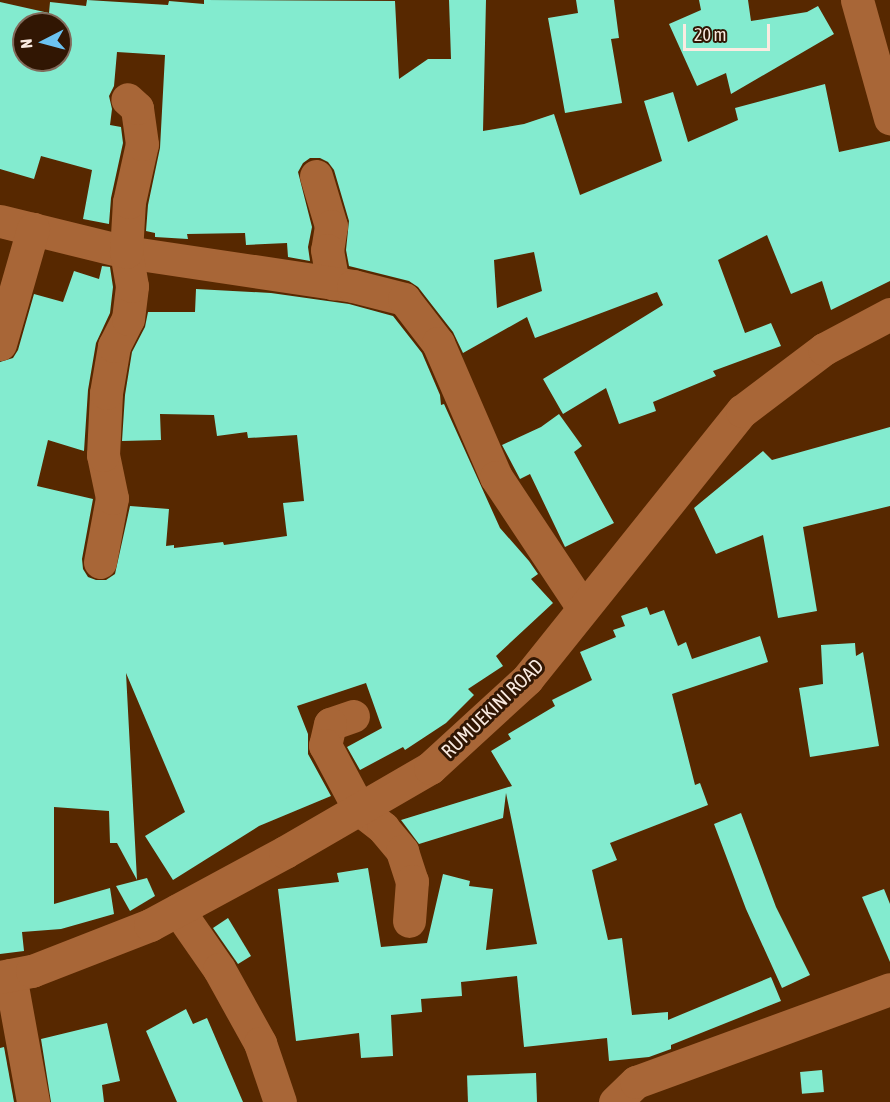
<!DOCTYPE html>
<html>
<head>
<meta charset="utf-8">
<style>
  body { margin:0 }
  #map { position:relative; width:890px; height:1102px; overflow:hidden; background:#572800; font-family:"Asap Condensed",sans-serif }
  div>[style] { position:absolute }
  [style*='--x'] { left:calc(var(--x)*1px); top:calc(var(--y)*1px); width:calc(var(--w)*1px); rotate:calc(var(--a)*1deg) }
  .building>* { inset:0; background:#83ebcf; transform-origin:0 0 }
  .minor>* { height:33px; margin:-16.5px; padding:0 16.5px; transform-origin:16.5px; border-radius:16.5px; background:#a86637 }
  span { translate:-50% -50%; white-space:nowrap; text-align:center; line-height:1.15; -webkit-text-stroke:6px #311603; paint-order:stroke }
  .street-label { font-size:20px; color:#faebe1 }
  .north { position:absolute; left:12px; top:12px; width:60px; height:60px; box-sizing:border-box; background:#311603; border:2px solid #816b5c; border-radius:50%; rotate:264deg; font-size:16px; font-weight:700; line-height:24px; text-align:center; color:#faebe1 }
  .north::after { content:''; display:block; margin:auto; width:21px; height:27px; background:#6cc3f2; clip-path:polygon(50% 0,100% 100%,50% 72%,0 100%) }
  .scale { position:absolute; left:683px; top:24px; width:87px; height:27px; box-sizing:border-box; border:3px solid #faebe1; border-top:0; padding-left:8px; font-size:18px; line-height:21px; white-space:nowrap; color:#faebe1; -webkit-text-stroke:4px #311603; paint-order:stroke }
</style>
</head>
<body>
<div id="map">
  <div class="building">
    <i style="clip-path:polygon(evenodd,87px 0,168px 5px,169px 1px,204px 4px,204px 0,395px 1px,399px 79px,428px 59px,451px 59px,449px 0,486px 0,483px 131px,524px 124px,554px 114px,580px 195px,662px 161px,644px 101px,673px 92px,688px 142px,738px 120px,735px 108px,825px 84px,839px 152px,890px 141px,890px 281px,831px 310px,822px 281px,791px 294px,767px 235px,718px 260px,745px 333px,771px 323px,781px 346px,713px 371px,716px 376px,653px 402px,656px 411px,619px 424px,606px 388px,563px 414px,543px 379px,663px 305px,657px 292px,535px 338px,527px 317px,463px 353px,453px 332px,418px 287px,409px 281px,349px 266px,346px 250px,349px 221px,334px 170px,328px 162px,320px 158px,310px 158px,303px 163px,298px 172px,312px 227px,308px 247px,310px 261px,288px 257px,287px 243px,246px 245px,245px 233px,187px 234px,188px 239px,155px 237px,155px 233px,146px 231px,148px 205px,160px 148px,165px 55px,117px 52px,114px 86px,109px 96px,112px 109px,110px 125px,121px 127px,123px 143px,111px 198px,109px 224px,83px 219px,92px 170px,41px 156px,34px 179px,0 169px,0 2px,49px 13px,50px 2px,86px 6px,87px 0,24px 24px,60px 24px,60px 60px,24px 60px,24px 24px,87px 0,534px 252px,542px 291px,497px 308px,494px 260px,534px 252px)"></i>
    <i style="clip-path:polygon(576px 0,614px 0,619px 38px,611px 39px,622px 103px,565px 113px,548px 18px,578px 13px)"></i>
    <i style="clip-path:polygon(699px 0,748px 0,751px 21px,807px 12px,818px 6px,834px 34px,731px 94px,726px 73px,697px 86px,669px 24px,701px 10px)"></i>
    <i style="clip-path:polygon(102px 266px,110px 267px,113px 287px,110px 313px,96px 343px,88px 390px,84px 451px,48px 440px,37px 486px,93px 499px,82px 559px,83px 569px,88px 577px,96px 580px,106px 580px,115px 574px,130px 506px,169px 509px,166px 546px,174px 545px,174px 548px,223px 542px,224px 545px,287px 536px,283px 503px,304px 501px,297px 435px,248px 438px,247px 432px,217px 436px,214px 415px,160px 414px,161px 440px,122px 441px,125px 395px,132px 352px,145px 327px,148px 312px,195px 312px,196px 289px,271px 293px,349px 304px,393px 316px,422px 353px,440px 395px,441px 405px,444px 404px,500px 528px,529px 561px,538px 574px,531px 579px,553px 603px,496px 656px,503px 666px,468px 689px,474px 695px,446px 723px,405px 750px,403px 747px,360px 770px,347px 747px,382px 728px,366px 683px,297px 706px,308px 734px,308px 754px,331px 796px,259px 826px,173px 880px,145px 836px,185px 812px,126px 673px,137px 880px,117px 843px,110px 843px,109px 811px,54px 807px,54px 904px,110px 888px,114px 914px,61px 929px,22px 932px,24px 951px,0 954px,0 362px,13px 358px,18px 350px,34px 294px,63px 302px,74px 271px,99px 279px)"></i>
    <i style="clip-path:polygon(559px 414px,582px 446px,574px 452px,614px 523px,565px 547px,530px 474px,520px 479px,502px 445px,541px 427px)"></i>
    <i style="clip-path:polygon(890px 427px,890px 506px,803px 527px,817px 611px,778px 618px,763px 535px,716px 554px,694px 508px,763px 451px,772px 460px)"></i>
    <i style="clip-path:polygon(647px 607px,650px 615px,664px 610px,678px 646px,686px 642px,692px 659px,760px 636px,768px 662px,672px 694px,695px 785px,700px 783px,708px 805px,610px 843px,617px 860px,592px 870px,608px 940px,622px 938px,632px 1015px,668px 1012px,668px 1020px,771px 977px,781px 1001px,671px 1045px,671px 1049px,649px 1057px,609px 1061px,607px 1038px,524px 1047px,517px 976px,461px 982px,462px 996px,421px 999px,422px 1012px,391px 1015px,393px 1056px,361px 1058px,359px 1033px,296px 1041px,278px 889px,339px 882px,337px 873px,368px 868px,381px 947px,427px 943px,443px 874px,470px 881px,469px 886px,493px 889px,486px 950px,537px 944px,506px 793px,503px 818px,419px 844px,401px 820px,512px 786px,491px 751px,511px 739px,508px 734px,555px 706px,552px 700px,592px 680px,580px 652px,616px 637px,613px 630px,625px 626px,621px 616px)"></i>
    <i style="clip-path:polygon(855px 643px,856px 656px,863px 652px,879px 746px,810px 757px,799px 688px,823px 684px,821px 645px)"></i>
    <i style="clip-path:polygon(741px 813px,776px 907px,810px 975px,782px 988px,746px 909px,714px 824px)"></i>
    <i style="clip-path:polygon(147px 878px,155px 896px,130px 911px,116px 886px)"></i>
    <i style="clip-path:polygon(884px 889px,890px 904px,890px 962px,862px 897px)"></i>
    <i style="clip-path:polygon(228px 918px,251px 956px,238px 964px,213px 928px)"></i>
    <i style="clip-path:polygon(186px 1009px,193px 1024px,207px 1018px,243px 1102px,177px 1102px,146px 1031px)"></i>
    <i style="clip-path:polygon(107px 1023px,120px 1081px,102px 1085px,104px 1102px,51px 1102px,41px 1039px)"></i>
    <i style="clip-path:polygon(4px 1047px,14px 1102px,0 1102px,0 1048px)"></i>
    <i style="left:822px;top:1070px;width:22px;height:22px;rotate:85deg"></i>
    <i style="left:536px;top:1073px;width:29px;height:69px;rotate:88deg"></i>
  </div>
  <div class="minor">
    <i style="--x:857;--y:0;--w:123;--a:74.4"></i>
    <i style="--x:316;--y:176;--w:52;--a:73.3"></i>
    <i style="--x:331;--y:226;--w:24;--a:99"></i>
    <i style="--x:327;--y:250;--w:34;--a:80"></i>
    <i style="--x:0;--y:221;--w:130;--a:13.8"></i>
    <i style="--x:126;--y:252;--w:230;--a:8.5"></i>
    <i style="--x:353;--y:286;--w:53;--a:14.3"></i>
    <i style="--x:404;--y:299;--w:56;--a:52.3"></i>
    <i style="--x:438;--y:343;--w:146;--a:66.6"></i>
    <i style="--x:496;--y:477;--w:157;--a:56.4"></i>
    <i style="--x:0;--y:344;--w:120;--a:-74"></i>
    <i style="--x:100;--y:562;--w:65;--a:-79.4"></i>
    <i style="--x:112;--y:498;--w:44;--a:-101.8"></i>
    <i style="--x:103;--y:455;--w:62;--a:-87.2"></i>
    <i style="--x:106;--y:393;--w:48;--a:-80.3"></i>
    <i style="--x:114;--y:346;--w:30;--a:-63"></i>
    <i style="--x:128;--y:319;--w:33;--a:-83"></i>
    <i style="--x:132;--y:286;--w:35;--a:-100"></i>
    <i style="--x:126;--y:252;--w:50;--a:-86.6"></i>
    <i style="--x:129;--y:202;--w:59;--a:-77.4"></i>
    <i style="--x:142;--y:144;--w:36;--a:-98"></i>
    <i style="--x:137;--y:108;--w:13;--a:-138"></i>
    <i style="--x:353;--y:716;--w:24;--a:161"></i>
    <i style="--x:330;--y:724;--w:22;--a:103"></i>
    <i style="--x:325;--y:745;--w:72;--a:62"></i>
    <i style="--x:359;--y:809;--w:31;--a:38"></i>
    <i style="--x:383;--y:828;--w:30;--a:50"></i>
    <i style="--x:402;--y:851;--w:32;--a:72"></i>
    <i style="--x:412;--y:881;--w:40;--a:94.3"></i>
    <i style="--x:178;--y:910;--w:72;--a:55.2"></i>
    <i style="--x:219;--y:969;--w:85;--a:61"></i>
    <i style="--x:260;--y:1043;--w:62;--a:71.3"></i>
    <i style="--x:10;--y:975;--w:129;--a:79.7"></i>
    <i style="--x:0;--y:977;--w:33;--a:-11"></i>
    <i style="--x:32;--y:971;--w:127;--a:-21.3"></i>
    <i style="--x:150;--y:925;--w:153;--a:-28.4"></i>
    <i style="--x:285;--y:852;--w:168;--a:-30.1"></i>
    <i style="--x:430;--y:768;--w:132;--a:-42.5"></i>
    <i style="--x:527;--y:679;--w:344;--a:-51.3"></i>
    <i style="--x:742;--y:411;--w:103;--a:-37.1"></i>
    <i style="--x:824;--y:349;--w:75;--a:-27.9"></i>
    <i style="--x:615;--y:1102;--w:29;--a:-44"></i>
    <i style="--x:636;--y:1082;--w:270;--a:-20.1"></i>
  </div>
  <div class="street-label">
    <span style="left:492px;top:708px;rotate:-44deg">RUMUEKINI ROAD</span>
  </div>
  <div class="north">N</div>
  <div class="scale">20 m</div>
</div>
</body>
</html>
